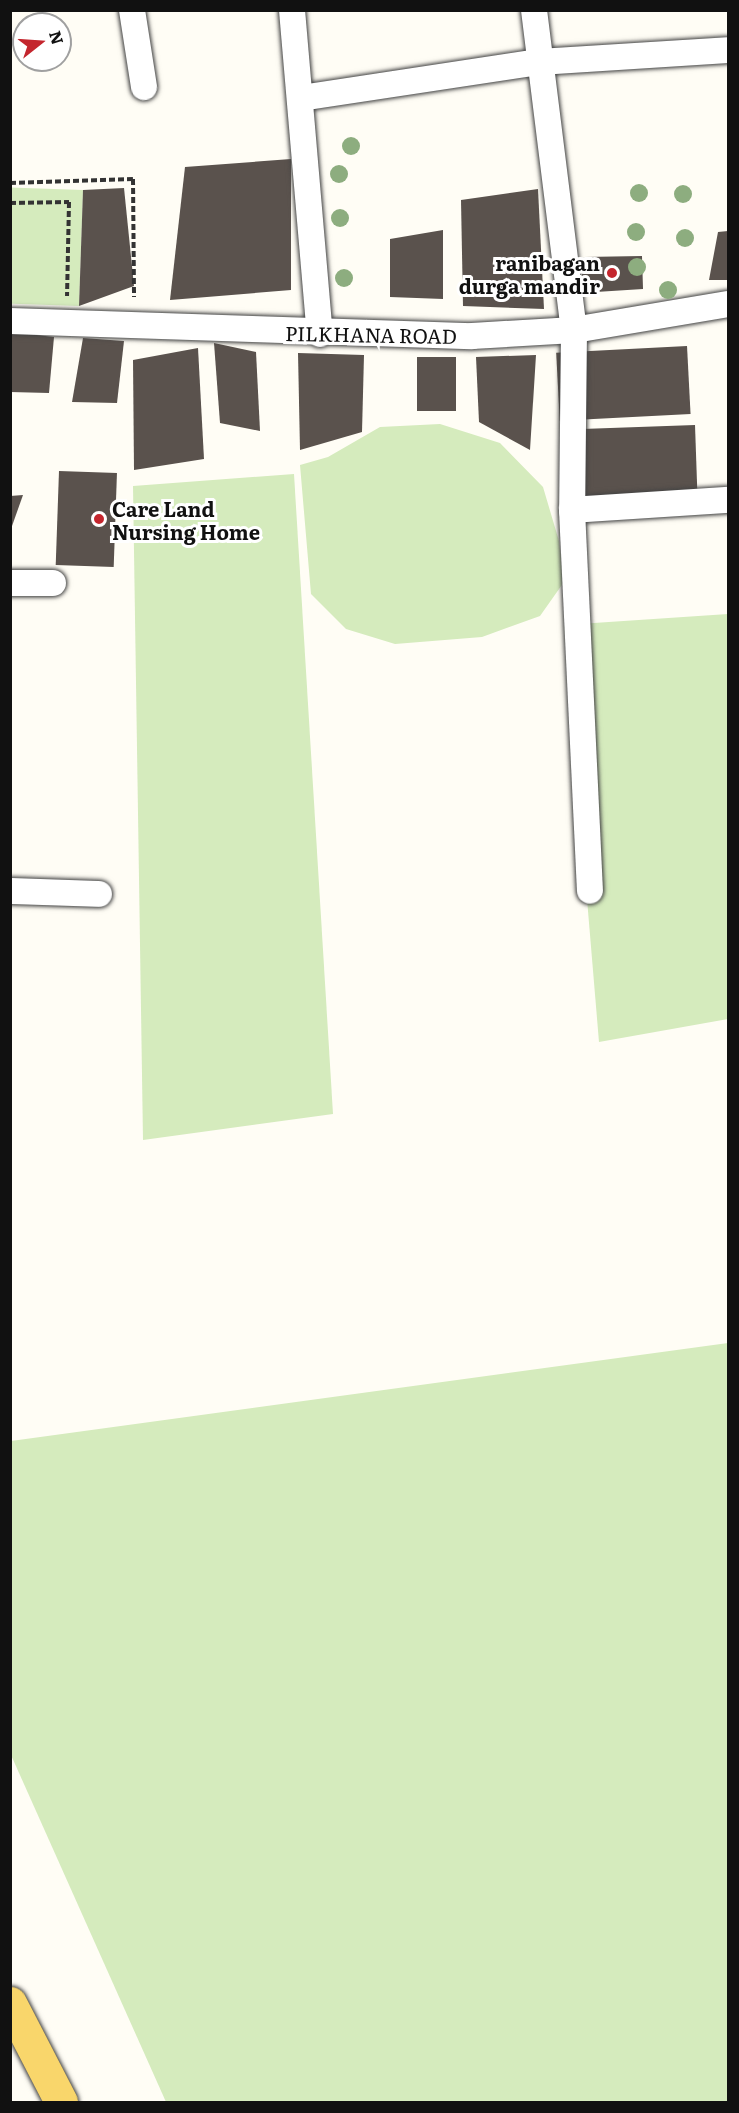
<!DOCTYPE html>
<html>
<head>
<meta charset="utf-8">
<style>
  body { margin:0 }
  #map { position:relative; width:739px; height:2113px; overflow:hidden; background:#fffdf5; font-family:Literata,serif }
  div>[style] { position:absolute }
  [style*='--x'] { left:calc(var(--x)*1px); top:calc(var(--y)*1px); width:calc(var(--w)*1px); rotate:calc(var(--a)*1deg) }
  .green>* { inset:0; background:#d5ebbd; transform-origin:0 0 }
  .building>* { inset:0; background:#5a524d; transform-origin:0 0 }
  .path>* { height:4px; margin-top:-2px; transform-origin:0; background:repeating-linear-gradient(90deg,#333 0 6px,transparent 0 9px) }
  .roads { filter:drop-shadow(0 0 2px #444) drop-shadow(0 0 2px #444) }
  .street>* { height:26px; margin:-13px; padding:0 13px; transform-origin:13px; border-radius:13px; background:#fff }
  .primary>* { height:33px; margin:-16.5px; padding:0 16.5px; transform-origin:16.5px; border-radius:16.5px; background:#f9d66b }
  .trees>* { width:18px; height:18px; margin:-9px; border-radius:50%; background:#8dad7f }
  .dots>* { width:16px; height:16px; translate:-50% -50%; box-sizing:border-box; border:3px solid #fff; border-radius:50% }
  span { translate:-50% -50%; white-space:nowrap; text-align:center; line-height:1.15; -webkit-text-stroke:6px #fff; paint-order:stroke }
  .poi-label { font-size:20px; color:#111; font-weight:700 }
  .right { translate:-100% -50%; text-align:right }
  .left { translate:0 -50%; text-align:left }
  .street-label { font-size:20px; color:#111 }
  .frame { position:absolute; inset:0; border:12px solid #111; pointer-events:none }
  .north { position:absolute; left:12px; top:12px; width:60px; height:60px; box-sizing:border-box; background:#fff; border:2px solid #a0a0a0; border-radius:50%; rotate:73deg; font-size:16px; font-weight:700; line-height:24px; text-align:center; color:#111 }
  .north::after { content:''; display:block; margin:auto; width:21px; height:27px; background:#c4262e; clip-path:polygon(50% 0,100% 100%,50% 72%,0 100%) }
</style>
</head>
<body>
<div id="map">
  <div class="green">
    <i style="left:83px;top:190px;width:116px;height:73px;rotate:92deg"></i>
    <i style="clip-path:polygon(440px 424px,500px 443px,543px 487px,559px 541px,564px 582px,540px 616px,482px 637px,395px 644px,346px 629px,311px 594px,300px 465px,328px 457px,380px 427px)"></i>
    <i style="clip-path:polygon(294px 474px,333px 1114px,143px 1140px,133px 486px)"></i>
    <i style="clip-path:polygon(728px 614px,728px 1019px,599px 1042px,564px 625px)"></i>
    <i style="clip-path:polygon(728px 1343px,728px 2102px,166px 2102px,11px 1755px,11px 1441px)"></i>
  </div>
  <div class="building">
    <i style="clip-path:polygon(291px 159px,291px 290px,170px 300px,185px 167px)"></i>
    <i style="clip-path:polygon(124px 188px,134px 286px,79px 306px,83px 190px)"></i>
    <i style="clip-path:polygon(538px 189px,544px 309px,463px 306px,461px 200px)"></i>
    <i style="clip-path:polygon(443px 230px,443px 299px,390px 297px,390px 239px)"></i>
    <i style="clip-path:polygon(728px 231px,728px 280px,709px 280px,718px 232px)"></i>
    <i style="clip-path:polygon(642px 256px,643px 289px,580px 293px,584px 257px)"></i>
    <i style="clip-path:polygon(10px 332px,54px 337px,49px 393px,10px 392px)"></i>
    <i style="clip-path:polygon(83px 338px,124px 341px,117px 403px,72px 402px)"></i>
    <i style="clip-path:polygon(214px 343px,256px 352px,260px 431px,220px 423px)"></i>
    <i style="left:687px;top:346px;width:68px;height:131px;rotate:87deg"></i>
    <i style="clip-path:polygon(198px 348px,204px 459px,134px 470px,133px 360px)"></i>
    <i style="clip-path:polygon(298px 353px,364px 355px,362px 432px,300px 450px)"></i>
    <i style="clip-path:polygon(536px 355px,530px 450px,479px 422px,476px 357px)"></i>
    <i style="left:417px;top:357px;width:39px;height:54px"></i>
    <i style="left:695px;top:425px;width:72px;height:120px;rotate:88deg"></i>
    <i style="left:59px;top:471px;width:58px;height:94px;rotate:2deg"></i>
    <i style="clip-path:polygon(23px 495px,12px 526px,10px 526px,10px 496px)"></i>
  </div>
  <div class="path">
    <i style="--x:10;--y:183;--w:123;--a:-1.9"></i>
    <i style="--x:133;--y:179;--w:118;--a:89.5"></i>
    <i style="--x:10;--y:203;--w:59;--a:-1"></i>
    <i style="--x:69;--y:202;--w:94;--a:91.2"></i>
  </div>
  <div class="roads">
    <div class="street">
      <i style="--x:132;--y:10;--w:78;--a:81.1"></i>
      <i style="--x:292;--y:10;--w:325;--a:85.1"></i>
      <i style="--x:534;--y:10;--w:322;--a:82.9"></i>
      <i style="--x:574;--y:330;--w:180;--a:90.6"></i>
      <i style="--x:572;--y:510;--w:381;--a:87.3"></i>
      <i style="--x:301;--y:98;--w:241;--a:-8.6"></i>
      <i style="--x:539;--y:62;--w:189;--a:-3.6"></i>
      <i style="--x:10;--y:321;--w:462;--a:1.9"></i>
      <i style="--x:472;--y:336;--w:102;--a:-3.4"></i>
      <i style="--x:574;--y:330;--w:156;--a:-9.6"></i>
      <i style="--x:572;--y:510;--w:156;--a:-3.7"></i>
      <i style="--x:10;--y:583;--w:43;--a:0"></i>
      <i style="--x:10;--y:891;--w:89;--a:1.9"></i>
    </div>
    <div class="primary">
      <i style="--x:10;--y:2003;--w:111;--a:62.7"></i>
    </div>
  </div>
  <div class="trees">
    <i style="left:351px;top:146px"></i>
    <i style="left:339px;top:174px"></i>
    <i style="left:639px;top:193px"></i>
    <i style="left:683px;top:194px"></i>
    <i style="left:340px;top:218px"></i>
    <i style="left:636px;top:232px"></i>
    <i style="left:685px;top:238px"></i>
    <i style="left:637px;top:267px"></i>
    <i style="left:344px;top:278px"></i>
    <i style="left:668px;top:290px"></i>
  </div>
  <div class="dots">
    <i style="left:612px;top:273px;background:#c4262e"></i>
    <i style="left:99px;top:519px;background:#c4262e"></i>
  </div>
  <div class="poi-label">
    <span class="right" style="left:600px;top:274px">ranibagan<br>durga mandir</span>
    <span class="left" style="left:112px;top:520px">Care Land<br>Nursing Home</span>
  </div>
  <div class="street-label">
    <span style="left:371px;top:334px;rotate:1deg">PILKHANA ROAD</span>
  </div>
  <div class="frame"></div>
  <div class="north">N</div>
</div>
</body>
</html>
